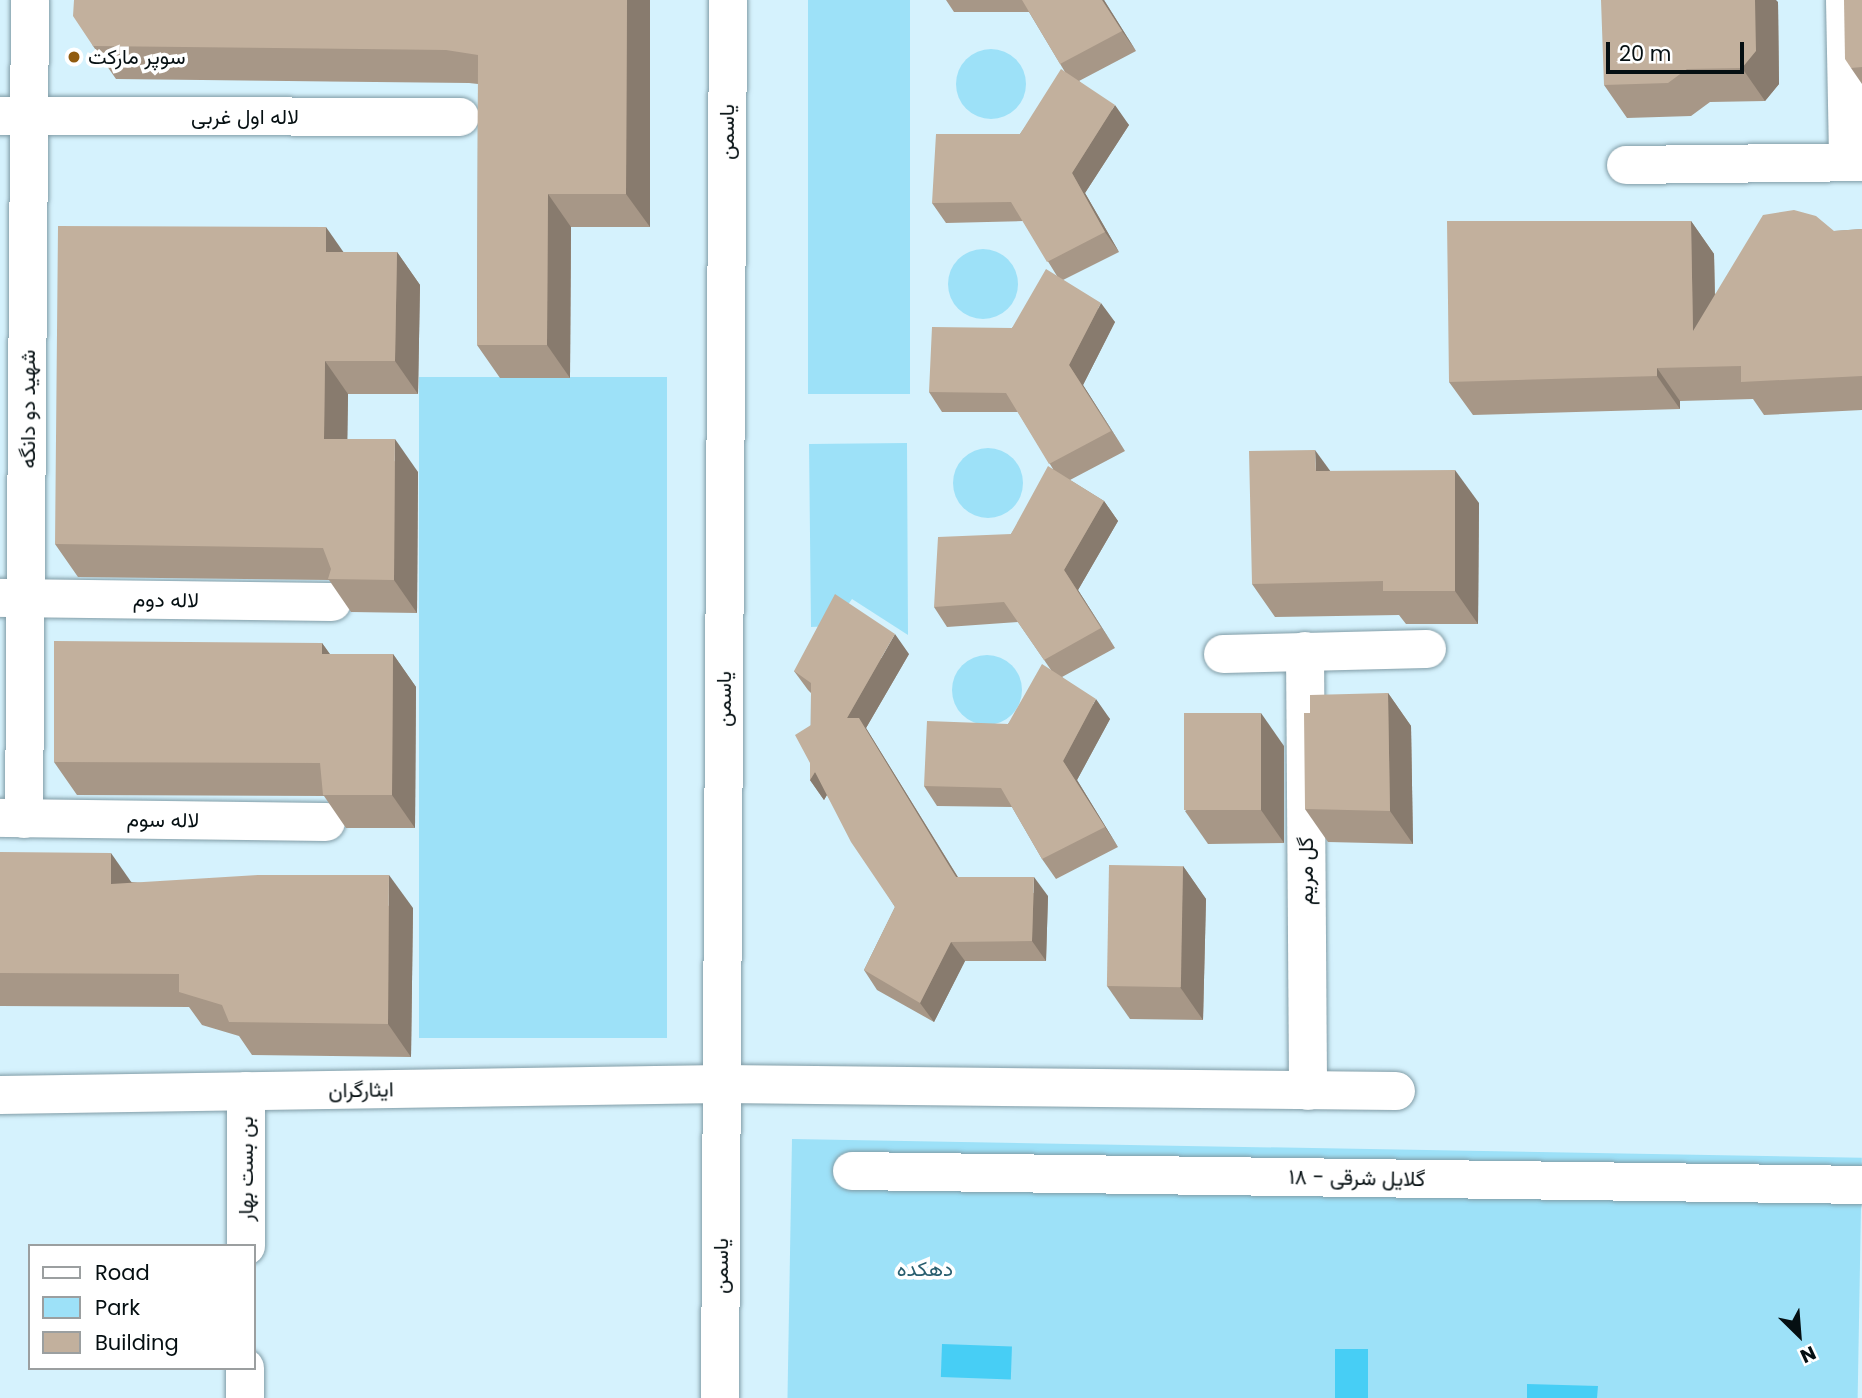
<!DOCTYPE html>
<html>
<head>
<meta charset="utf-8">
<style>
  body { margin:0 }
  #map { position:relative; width:1862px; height:1398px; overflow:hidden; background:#d5f2fd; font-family:Poppins,Vazirmatn,sans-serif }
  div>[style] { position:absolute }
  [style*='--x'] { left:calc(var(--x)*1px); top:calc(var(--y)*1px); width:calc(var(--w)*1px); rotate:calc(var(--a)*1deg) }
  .green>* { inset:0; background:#9de1f8; transform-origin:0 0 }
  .round { border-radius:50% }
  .water>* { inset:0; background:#47cef5; transform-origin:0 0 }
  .roads { filter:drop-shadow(0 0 2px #819ca6) drop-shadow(0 0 2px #819ca6) }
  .street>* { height:38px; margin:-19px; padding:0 19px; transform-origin:19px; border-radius:19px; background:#fff }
  .secondary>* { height:38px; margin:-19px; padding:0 19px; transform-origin:19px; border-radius:19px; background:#fff }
  .wall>* { inset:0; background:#a79787 }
  .shaded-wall>* { inset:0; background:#887b6e }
  .building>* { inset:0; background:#c2b09d; transform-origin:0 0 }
  .dots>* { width:19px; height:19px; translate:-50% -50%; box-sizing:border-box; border:4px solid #fff; border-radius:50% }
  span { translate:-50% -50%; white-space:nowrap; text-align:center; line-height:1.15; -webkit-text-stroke:7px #fff; paint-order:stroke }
  .poi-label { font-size:21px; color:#050f12 }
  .left { translate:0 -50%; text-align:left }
  .street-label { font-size:21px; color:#050f12 }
  .park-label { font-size:21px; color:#285e6f }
  .legend { position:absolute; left:28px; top:1244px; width:228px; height:126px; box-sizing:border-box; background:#fff; border:2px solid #9b9fa0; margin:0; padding:9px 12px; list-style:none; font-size:21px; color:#050f12 }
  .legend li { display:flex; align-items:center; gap:14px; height:35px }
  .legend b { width:35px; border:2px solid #9b9fa0 }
  .north { position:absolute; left:1764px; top:1300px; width:70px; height:70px; -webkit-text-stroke:5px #fff; paint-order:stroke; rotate:155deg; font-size:19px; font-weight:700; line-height:28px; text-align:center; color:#050f12 }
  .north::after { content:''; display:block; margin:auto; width:24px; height:32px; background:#050f12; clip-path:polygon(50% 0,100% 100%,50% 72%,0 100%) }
  .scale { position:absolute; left:1606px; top:42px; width:138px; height:32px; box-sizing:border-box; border:4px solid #050f12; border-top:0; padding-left:9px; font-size:21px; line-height:24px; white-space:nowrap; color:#050f12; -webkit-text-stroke:5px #fff; paint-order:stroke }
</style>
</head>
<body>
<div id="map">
  <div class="green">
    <i style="left:808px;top:0;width:102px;height:394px"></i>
    <i class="round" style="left:956px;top:49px;width:70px;height:70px"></i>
    <i class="round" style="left:948px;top:249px;width:70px;height:70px"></i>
    <i style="left:419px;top:377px;width:248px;height:661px"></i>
    <i style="clip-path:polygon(907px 443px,908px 635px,852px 599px,833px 626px,811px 627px,809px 444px)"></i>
    <i class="round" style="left:953px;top:448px;width:70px;height:70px"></i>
    <i class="round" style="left:952px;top:655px;width:70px;height:70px"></i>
    <i style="left:792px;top:1139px;width:1070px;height:259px;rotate:1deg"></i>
  </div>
  <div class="water">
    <i style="left:942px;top:1344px;width:70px;height:33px;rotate:2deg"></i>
    <i style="left:1335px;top:1349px;width:33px;height:49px"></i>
    <i style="clip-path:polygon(1527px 1384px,1598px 1386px,1597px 1398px,1527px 1398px)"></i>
  </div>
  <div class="roads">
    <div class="street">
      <i style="--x:1845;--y:0;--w:162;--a:88.9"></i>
      <i style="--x:0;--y:116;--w:460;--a:0.1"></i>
      <i style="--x:1626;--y:165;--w:236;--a:-0.7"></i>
      <i style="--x:0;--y:598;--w:332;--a:0.7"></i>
      <i style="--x:1305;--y:651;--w:440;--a:89.6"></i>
      <i style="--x:1223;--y:654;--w:204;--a:-1.4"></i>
      <i style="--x:0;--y:818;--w:326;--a:0.7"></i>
      <i style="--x:24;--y:819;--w:819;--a:-89.58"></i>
      <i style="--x:0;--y:1095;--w:722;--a:-0.87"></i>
      <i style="--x:722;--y:1084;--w:674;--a:0.6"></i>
      <i style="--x:852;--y:1171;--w:1010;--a:0.79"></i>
      <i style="--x:246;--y:1246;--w:155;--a:-90"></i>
      <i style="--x:245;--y:1398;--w:30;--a:-90"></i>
    </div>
    <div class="secondary">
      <i style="--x:720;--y:1398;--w:1398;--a:-89.67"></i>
    </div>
  </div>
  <div class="wall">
    <i style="clip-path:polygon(74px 0,650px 0,650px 227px,571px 227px,570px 378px,500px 378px,477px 345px,478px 84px,469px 83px,116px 79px,93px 46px)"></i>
    <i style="clip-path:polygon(946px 0,1104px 0,1136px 51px,1079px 81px,1129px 125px,1085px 193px,1119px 252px,1063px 280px,1115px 322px,1083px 385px,1125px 451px,1070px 480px,1104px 501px,1118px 521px,1078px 590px,1115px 648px,1062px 677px,1110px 719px,1077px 780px,1118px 847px,1056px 879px,1042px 859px,1012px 807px,937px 806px,924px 786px,1008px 724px,1051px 670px,1018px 622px,947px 627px,934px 607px,1011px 534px,1053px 469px,1018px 412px,942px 412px,929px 392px,1012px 328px,1057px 276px,1023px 221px,946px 223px,932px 203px,1020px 134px,1065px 72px,1029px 12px,954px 12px)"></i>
    <i style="clip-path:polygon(1862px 0,1862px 84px,1851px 68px)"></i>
    <i style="clip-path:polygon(1778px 2px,1779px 84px,1765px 101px,1710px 102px,1691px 116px,1627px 118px,1604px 85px)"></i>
    <i style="clip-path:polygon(1691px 221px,1714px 254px,1715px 294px,1834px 231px,1862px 229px,1862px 410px,1764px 415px,1753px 399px,1680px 401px,1680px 409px,1473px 415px,1449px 382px)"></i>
    <i style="clip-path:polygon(343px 252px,397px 252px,420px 285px,418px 394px,348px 394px,347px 439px,418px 472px,417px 613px,351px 612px,329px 580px,78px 577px,55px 544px)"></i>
    <i style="clip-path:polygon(1330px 471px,1479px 503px,1478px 624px,1406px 624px,1399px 615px,1275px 617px,1252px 584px)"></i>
    <i style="clip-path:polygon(322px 643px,330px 654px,393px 654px,416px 687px,415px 828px,346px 828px,324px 796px,77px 795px,54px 762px)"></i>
    <i style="clip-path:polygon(909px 654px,866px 728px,958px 877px,1048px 896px,1046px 961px,965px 961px,934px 1022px,877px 990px,864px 970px,895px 907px,827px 795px,824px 800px,810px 780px,811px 693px,808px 690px,794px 671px)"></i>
    <i style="clip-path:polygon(1388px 693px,1411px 726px,1413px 844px,1328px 842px,1305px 809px,1310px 713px)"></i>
    <i style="clip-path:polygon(1284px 746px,1284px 843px,1208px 844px,1185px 811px)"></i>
    <i style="clip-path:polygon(0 852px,132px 882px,413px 908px,411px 1057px,252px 1055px,239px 1036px,202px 1025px,189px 1007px,0 1006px)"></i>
    <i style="clip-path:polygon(1183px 866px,1206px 899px,1203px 1020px,1130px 1019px,1107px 986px)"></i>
  </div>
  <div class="shaded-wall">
    <i style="clip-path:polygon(627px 0,650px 0,650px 227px,626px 194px)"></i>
    <i style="clip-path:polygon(1102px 0,1104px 0,1136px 51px,1122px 31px)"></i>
    <i style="clip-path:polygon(1755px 0,1776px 0,1778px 2px,1779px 84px,1765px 101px,1742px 68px)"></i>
    <i style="clip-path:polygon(1115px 105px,1129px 125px,1085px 193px,1119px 252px,1105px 232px,1072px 173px)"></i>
    <i style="clip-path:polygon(548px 194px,571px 227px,570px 378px,547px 345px)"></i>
    <i style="clip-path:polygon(1691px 221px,1714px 254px,1716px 363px,1693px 331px)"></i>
    <i style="clip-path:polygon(326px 227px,349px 260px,326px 252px)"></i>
    <i style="clip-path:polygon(397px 252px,420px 285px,418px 394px,395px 361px)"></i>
    <i style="clip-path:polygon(1101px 303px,1115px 322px,1083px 385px,1125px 451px,1069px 365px)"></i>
    <i style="clip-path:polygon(325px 361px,348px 394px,347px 472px,324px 439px)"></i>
    <i style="clip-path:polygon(1657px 368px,1680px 401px,1680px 409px,1657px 376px)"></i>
    <i style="clip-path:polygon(395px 439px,418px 472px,417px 613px,394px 580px)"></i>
    <i style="clip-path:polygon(1315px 450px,1339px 483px,1316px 471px)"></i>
    <i style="clip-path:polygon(1455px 470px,1479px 503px,1478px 624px,1455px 591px)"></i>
    <i style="clip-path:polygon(1104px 501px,1118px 521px,1078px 590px,1115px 648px,1064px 570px)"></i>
    <i style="clip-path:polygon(895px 634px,909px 654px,866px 728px,970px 897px,847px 718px)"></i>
    <i style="clip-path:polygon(322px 643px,345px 676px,322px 654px)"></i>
    <i style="clip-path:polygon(393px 654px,416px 687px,415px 828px,392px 795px)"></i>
    <i style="clip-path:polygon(1388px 693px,1411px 726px,1413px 844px,1390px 811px)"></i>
    <i style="clip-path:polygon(1096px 699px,1110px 719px,1077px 780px,1118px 847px,1105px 827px,1063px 761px)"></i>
    <i style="clip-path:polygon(1261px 713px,1284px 746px,1284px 843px,1261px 810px)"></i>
    <i style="clip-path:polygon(815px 772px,829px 791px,824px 800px,810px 780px)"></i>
    <i style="clip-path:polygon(111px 853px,134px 886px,111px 884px)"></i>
    <i style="clip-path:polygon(1183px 866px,1206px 899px,1203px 1020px,1180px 987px)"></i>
    <i style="clip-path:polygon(389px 875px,413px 908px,411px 1057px,388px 1024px)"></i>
    <i style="clip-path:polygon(1034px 877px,1048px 896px,1046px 961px,1032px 941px)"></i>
    <i style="clip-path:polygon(951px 942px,965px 961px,934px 1022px,920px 1003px)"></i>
  </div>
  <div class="building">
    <i style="clip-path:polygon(74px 0,627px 0,626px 194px,548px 194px,547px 345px,477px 345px,478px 55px,446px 50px,93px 46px,73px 16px)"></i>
    <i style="clip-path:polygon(1022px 0,1102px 0,1122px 31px,1060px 64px)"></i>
    <i style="clip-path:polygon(1601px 0,1755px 0,1756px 51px,1742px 68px,1687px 69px,1668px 83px,1604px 85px)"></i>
    <i style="clip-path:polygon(1844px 0,1862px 0,1862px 67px,1851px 68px,1845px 59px)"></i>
    <i style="clip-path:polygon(1061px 69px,1115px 105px,1072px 173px,1105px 232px,1047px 262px,1011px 202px,932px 203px,936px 134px,1020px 134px)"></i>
    <i style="clip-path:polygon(1794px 210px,1816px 216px,1834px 231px,1862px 229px,1862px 376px,1741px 382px,1741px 366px,1657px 368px,1657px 376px,1449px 382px,1447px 221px,1691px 221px,1693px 331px,1763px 215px)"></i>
    <i style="clip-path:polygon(58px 226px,326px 227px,326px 252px,397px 252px,395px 361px,325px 361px,324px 439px,395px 439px,394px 580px,328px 579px,331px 569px,323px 548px,55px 544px)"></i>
    <i style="clip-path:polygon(1046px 269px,1101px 303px,1069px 365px,1111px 431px,1049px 464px,1006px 393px,929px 392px,932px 327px,1012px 328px)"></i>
    <i style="clip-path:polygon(1315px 450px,1316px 471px,1455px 470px,1455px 591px,1383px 591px,1383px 581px,1252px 584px,1249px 451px)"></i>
    <i style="clip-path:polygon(1048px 466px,1104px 501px,1064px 570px,1101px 628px,1044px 660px,1004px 602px,934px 607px,938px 537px,1011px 534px)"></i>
    <i style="clip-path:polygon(835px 594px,895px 634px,847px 718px,859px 718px,956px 877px,1034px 877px,1032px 941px,951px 942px,920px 1003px,864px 970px,895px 907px,851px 842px,815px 772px,810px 780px,810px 763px,795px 735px,811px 725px,811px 683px,794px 671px)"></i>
    <i style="clip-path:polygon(54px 641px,322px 643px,322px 654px,393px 654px,392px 795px,323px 795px,320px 763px,54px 762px)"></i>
    <i style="clip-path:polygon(1042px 664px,1096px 699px,1063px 761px,1105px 827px,1042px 859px,1001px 788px,924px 786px,927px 721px,1008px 724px)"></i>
    <i style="clip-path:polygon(1388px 693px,1390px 811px,1305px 809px,1304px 713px,1310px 713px,1310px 695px)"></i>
    <i style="left:1261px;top:713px;width:97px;height:77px;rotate:90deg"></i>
    <i style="clip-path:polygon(0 852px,111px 853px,111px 884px,258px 875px,389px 875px,388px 1024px,229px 1022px,222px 1005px,179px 992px,179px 974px,0 973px)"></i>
    <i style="left:1109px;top:865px;width:74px;height:121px;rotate:1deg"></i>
  </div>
  <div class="dots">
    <i style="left:74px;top:57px;background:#905b0f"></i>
  </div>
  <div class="poi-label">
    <span class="left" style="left:88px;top:57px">سوپر مارکت</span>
  </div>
  <div class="street-label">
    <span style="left:245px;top:117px">لاله اول غربی</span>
    <span style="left:727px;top:132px;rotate:-90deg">یاسمن</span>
    <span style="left:28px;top:409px;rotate:-90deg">شهید دو دانگه</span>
    <span style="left:166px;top:600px;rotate:1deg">لاله دوم</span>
    <span style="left:724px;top:699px;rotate:-90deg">یاسمن</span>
    <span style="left:163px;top:820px;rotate:1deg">لاله سوم</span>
    <span style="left:1306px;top:871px;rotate:-90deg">گل مریم</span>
    <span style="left:361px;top:1090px;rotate:-1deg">ایثارگران</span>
    <span style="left:246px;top:1169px;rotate:-90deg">بن بست بهار</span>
    <span style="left:1357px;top:1178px;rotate:1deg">گلایل شرقی - ۱۸</span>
    <span style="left:721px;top:1266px;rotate:-90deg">یاسمن</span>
  </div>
  <div class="park-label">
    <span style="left:925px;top:1269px">دهکده</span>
  </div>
  <ul class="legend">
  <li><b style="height:9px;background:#fff"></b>Road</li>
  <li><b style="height:19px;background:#9de1f8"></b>Park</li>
  <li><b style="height:19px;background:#c2b09d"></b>Building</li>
  </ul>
  <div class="north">N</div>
  <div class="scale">20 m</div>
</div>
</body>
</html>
